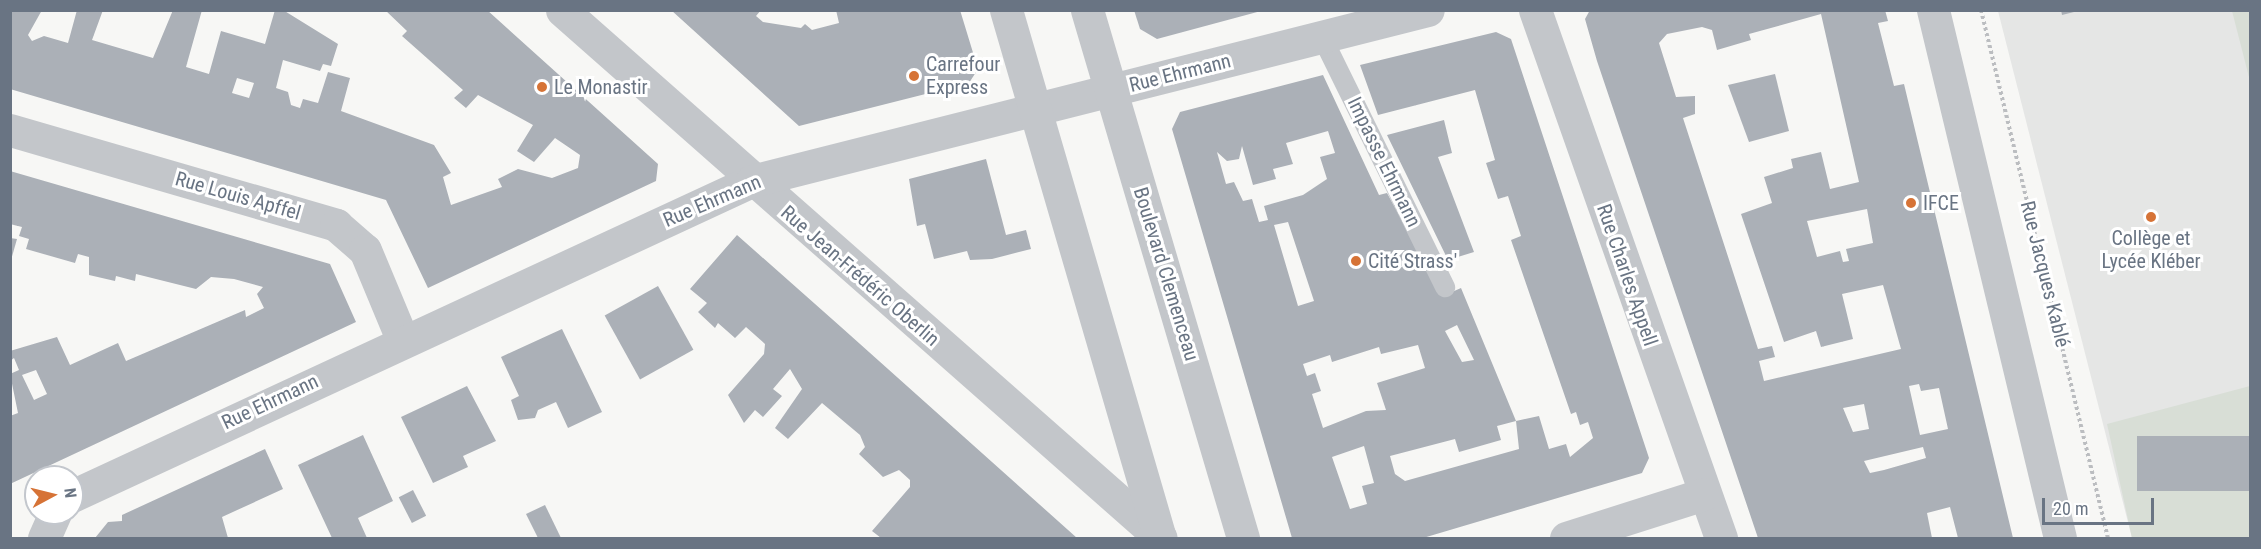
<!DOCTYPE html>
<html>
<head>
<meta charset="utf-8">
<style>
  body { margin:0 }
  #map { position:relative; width:2261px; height:549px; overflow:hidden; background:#f7f7f5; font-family:"Roboto Condensed",sans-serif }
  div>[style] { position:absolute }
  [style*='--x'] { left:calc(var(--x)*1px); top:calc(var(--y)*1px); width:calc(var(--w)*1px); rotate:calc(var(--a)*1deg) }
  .built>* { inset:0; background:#e5e6e5 }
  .green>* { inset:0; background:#d8ded6 }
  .building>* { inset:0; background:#abb0b7; transform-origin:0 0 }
  .path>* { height:4px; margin-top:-2px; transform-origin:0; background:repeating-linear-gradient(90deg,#bbbdc0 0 3px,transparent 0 6px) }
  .service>* { height:20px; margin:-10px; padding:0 10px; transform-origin:10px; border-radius:10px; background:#c3c6ca }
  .minor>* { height:33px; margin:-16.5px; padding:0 16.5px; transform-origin:16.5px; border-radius:16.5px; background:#c3c6ca }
  .tertiary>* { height:33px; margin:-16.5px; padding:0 16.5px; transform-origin:16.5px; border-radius:16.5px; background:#c3c6ca }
  .dots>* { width:16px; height:16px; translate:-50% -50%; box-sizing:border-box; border:3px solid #fff; border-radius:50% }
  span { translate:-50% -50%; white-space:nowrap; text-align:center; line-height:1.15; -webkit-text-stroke:6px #fff; paint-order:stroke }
  .poi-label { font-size:20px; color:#697483 }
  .left { translate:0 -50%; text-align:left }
  .street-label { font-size:20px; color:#697483 }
  .frame { position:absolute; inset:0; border:12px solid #697483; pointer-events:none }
  .north { position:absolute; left:24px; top:465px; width:60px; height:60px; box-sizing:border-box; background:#fff; border:2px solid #c3c7cd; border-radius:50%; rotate:83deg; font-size:16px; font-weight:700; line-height:24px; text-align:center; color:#697483 }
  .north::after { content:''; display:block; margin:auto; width:21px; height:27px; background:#d67336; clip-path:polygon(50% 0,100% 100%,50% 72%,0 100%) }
  .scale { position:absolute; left:2042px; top:498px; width:112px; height:27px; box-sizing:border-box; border:3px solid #697483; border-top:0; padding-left:8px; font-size:18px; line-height:21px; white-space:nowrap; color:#697483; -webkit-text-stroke:4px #fff; paint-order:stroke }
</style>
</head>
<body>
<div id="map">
  <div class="built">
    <i style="clip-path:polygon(1998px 11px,2250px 11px,2250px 538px,2132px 538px)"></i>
  </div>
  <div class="green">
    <i style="clip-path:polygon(2232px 11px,2250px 11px,2250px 81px)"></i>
    <i style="clip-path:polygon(2250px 386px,2250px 538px,2132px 538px,2107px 424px)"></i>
  </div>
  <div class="building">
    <i style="clip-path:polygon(evenodd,10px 10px,42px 10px,28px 35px,32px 41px,44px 36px,68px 43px,77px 10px,103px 10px,92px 40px,153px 58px,173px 10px,202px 10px,186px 67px,209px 74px,221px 31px,265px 44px,275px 10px,283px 10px,338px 44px,331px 66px,323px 64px,320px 71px,283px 60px,276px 88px,288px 92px,291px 105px,300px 108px,303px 99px,318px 103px,328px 72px,350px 78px,341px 111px,434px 145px,451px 173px,443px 177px,451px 205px,502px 187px,498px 179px,518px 169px,552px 178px,578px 168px,580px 155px,555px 138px,534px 162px,517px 151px,533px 125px,478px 95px,466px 108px,454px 98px,463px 90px,402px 36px,407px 31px,385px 10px,487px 10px,658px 164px,656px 181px,428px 288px,386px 200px,10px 89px,10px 10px,237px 78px,254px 83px,249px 98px,232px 93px,237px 78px)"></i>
    <i style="clip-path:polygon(671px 10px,761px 10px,756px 16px,763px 22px,801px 28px,805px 24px,812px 30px,839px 23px,836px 10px,960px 10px,978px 69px,969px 83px,799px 126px)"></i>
    <i style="clip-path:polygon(1134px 10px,1261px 10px,1261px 11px,1157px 39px,1140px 29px)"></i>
    <i style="clip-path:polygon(evenodd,1590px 10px,1885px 10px,1888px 21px,1878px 23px,1894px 86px,1904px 84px,2013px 538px,1958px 538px,1950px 507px,1927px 513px,1932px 538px,1758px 538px,1597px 61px,1585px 19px,1590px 10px,1821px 14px,1859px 182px,1830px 189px,1821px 152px,1791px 159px,1793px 168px,1764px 177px,1772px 203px,1741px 214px,1784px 342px,1816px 331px,1821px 347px,1853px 339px,1842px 294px,1883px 285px,1901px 349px,1764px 381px,1759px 361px,1775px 357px,1772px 346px,1758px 349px,1683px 118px,1695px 114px,1695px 96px,1676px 97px,1659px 43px,1667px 34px,1702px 27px,1712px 30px,1717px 50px,1751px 40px,1749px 34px,1821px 14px,1590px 10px,1867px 209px,1873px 243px,1846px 249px,1849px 261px,1843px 262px,1840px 251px,1817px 257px,1807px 221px,1867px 209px,1590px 10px,1919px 384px,1921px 391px,1939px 388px,1948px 429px,1920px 435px,1909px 386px,1919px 384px,1590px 10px,1864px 404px,1869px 429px,1853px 432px,1843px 408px,1864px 404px,1590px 10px,1923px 447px,1926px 458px,1884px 470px,1870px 473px,1864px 461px,1923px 447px)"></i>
    <i style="clip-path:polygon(2061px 10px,2078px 10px,2078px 11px,2062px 15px)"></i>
    <i style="clip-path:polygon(evenodd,1496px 32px,1511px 39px,1649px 458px,1642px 473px,1423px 538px,1292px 538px,1172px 129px,1180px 112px,1323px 75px,1379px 195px,1387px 193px,1443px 296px,1461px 288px,1516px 421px,1539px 416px,1549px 449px,1566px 444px,1570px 457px,1593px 438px,1588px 422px,1580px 425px,1576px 412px,1571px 414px,1511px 240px,1521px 236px,1508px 196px,1498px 199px,1486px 163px,1495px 160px,1475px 90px,1378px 115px,1360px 65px,1496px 32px,1328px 131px,1335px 153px,1320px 157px,1327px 179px,1303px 195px,1264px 206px,1268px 220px,1259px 222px,1252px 199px,1243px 201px,1234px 182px,1226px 184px,1217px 152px,1227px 161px,1239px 159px,1242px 146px,1253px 185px,1276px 179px,1273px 169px,1293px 164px,1286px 143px,1328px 131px,1496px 32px,1288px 222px,1314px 301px,1298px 306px,1274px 225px,1288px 222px,1496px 32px,1457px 325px,1474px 360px,1462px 362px,1445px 331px,1457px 325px,1496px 32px,1418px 345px,1425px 368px,1377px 383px,1386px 410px,1366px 411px,1323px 428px,1312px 394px,1321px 391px,1315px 373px,1307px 376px,1303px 364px,1330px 355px,1332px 362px,1379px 347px,1381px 354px,1418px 345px,1496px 32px,1516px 421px,1519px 449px,1405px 481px,1395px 474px,1390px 456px,1455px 439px,1459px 452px,1501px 440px,1497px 426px,1516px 421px,1496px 32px,1364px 446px,1374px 483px,1362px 486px,1367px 504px,1350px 509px,1332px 457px,1364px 446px)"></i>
    <i style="clip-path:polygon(1775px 74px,1789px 131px,1749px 142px,1728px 85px)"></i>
    <i style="clip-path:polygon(1444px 120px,1452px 153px,1438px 157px,1474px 252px,1448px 260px,1387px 135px)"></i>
    <i style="clip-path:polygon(986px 159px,1006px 235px,1026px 230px,1031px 249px,992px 259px,970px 260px,967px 251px,934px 259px,925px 224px,917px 226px,909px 179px)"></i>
    <i style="clip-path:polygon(evenodd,10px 171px,330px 264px,356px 322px,10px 484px,10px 416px,18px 413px,10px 374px,19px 370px,14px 358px,10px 361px,10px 351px,57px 337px,70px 365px,118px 343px,126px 361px,245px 310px,246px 317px,264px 308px,257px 294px,263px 287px,234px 279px,211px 277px,196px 289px,136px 274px,135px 281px,116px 276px,115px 281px,89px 275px,89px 257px,78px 254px,75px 263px,26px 249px,29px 239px,19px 236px,22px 227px,10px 224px,10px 171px,36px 370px,47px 394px,34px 400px,22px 375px,36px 370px)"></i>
    <i style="clip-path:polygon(737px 235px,841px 327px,1077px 538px,881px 538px,872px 531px,910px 487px,910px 480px,899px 470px,883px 477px,859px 454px,865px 447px,860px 435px,822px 403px,788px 439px,775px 428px,802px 389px,790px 369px,773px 389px,782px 396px,763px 417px,755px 410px,744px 423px,728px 395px,764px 354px,765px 344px,746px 327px,735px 338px,718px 323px,715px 328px,698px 312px,707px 303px,690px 289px)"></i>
    <i style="clip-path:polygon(10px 238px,17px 239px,11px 260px,10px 260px)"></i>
    <i style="left:658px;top:286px;width:73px;height:61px;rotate:61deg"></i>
    <i style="clip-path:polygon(562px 329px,602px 412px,568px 428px,556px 402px,538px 410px,535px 418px,518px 420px,511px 400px,519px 396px,501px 357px)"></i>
    <i style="clip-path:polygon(467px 386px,496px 441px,463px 456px,468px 467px,433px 483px,401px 417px)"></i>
    <i style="clip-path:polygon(363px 435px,393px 501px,358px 518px,367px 538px,332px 538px,298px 465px)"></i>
    <i style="left:2250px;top:436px;width:55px;height:113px;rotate:90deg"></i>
    <i style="clip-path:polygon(265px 449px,283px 489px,222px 517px,228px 538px,95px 538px,108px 522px,122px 521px,122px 515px)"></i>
    <i style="left:413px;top:490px;width:29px;height:16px;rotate:63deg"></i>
    <i style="clip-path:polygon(545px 505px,561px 538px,538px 538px,526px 514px)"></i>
  </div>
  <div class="path">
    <i style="--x:1981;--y:10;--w:543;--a:76.48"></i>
  </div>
  <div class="service">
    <i style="--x:1322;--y:37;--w:279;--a:63.8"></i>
  </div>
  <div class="minor">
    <i style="--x:562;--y:10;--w:798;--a:41.4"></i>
    <i style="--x:1535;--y:10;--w:560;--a:70.59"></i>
    <i style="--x:1933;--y:10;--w:543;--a:76.48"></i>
    <i style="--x:10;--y:130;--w:340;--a:16.2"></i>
    <i style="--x:336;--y:225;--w:38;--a:41"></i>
    <i style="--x:365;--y:250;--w:96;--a:67.4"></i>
    <i style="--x:72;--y:496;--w:749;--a:-24.86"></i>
    <i style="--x:752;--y:181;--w:697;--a:-14.2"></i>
    <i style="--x:44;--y:538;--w:27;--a:-66"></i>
    <i style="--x:1566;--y:538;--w:145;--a:-17.7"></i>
  </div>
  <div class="tertiary">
    <i style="--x:1006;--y:10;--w:550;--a:73.74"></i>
    <i style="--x:1087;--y:10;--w:551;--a:73.54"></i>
  </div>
  <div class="dots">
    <i style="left:914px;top:76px;background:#d67336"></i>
    <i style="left:542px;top:87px;background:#d67336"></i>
    <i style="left:1911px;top:203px;background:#d67336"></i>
    <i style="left:2151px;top:217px;background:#d67336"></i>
    <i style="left:1356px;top:261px;background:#d67336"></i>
  </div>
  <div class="poi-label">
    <span class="left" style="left:926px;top:76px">Carrefour<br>Express</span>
    <span class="left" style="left:554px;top:87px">Le Monastir</span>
    <span class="left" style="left:1923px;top:203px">IFCE</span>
    <span style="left:2151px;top:250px">Collège et<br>Lycée Kléber</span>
    <span class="left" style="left:1368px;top:261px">Cité Strass'</span>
  </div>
  <div class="street-label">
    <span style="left:1180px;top:73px;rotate:-14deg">Rue Ehrmann</span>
    <span style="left:1384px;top:162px;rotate:64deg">Impasse Ehrmann</span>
    <span style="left:238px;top:196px;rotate:16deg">Rue Louis Apffel</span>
    <span style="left:712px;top:201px;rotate:-23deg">Rue Ehrmann</span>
    <span style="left:1166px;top:274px;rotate:73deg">Boulevard Clemenceau</span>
    <span style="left:2045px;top:274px;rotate:76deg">Rue Jacques Kablé</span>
    <span style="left:1627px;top:275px;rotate:71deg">Rue Charles Appell</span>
    <span style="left:860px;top:276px;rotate:41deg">Rue Jean-Frédéric Oberlin</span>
    <span style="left:270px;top:402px;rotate:-25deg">Rue Ehrmann</span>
  </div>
  <div class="frame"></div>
  <div class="north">N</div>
  <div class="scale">20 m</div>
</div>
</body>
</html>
